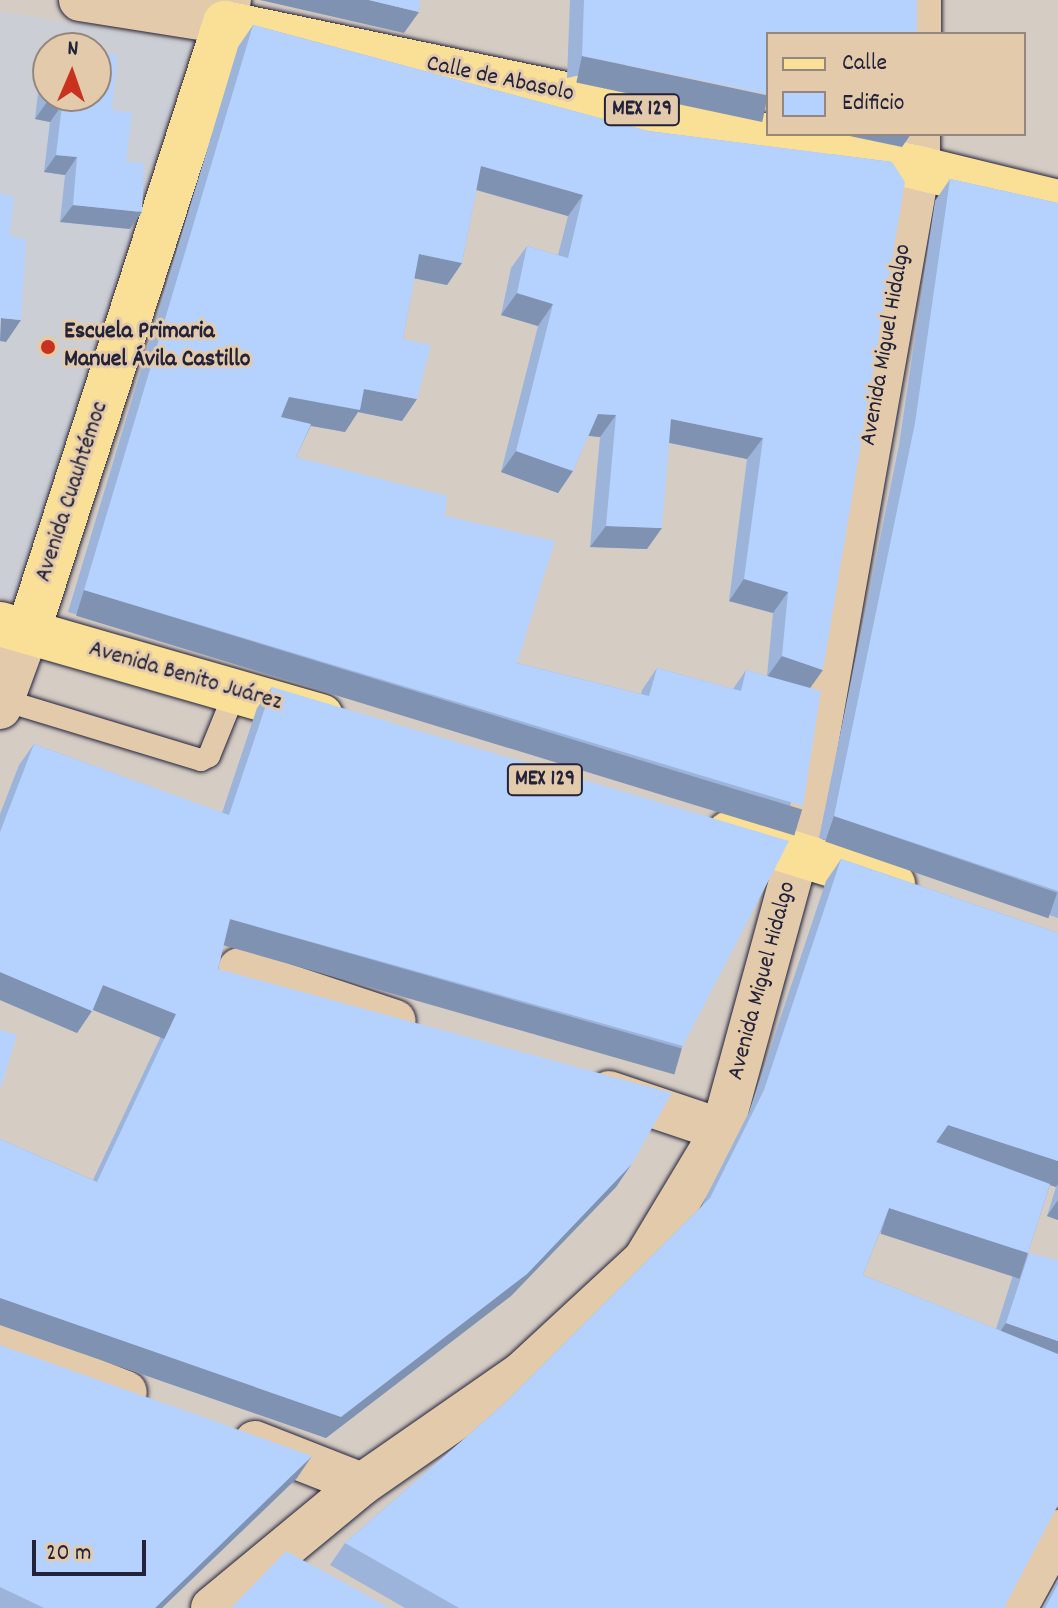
<!DOCTYPE html>
<html>
<head>
<meta charset="utf-8">
<style>
  body { margin:0 }
  #map { position:relative; width:1058px; height:1608px; overflow:hidden; background:#d5ccc4; font-family:Dekko,sans-serif }
  div>[style] { position:absolute }
  [style*='--x'] { left:calc(var(--x)*1px); top:calc(var(--y)*1px); width:calc(var(--w)*1px); rotate:calc(var(--a)*1deg) }
  .built>* { inset:0; background:#cbced5 }
  .roads { filter:drop-shadow(0 0 2px #22223b) drop-shadow(0 0 2px #22223b) }
  .service>* { height:22px; margin:-11px; padding:0 11px; transform-origin:11px; border-radius:11px; background:#e3caab }
  .minor>* { height:42px; margin:-21px; padding:0 21px; transform-origin:21px; border-radius:21px; background:#e3caab }
  .primary>* { height:44px; margin:-22px; padding:0 22px; transform-origin:22px; border-radius:22px; background:#fadf96 }
  .wall>* { inset:0; background:#9cb4da }
  .shaded-wall>* { inset:0; background:#7f92b2; transform-origin:0 0 }
  .building>* { inset:0; background:#b5d1fe }
  .dots>* { width:22px; height:22px; translate:-50% -50%; box-sizing:border-box; border:4px solid #e3caab; border-radius:50% }
  span { translate:-50% -50%; white-space:nowrap; text-align:center; line-height:1.15; -webkit-text-stroke:6px #e3caab; paint-order:stroke }
  .shield-label span { padding:2px 6px; background:#e3caab; border:2px solid; border-radius:6px; -webkit-text-stroke-width:0 }
  .shield-label { font-size:22px; color:#22223b; font-weight:700 }
  .street-label { font-size:24px; color:#22223b }
  .poi-label { font-size:24px; color:#22223b; font-weight:700 }
  .left { translate:0 -50%; text-align:left }
  .legend { position:absolute; left:766px; top:32px; width:260px; height:104px; box-sizing:border-box; background:#e3caab; border:2px solid #96877e; margin:0; padding:10px 14px; list-style:none; font-size:24px; color:#22223b }
  .legend li { display:flex; align-items:center; gap:16px; height:40px }
  .legend b { width:40px; border:2px solid #96877e }
  .north { position:absolute; left:32px; top:32px; width:80px; height:80px; box-sizing:border-box; background:#e3caab; border:2px solid #96877e; border-radius:50%; rotate:2deg; font-size:22px; font-weight:700; line-height:32px; text-align:center; color:#22223b }
  .north::after { content:''; display:block; margin:auto; width:28px; height:36px; background:#c8321e; clip-path:polygon(50% 0,100% 100%,50% 72%,0 100%) }
  .scale { position:absolute; left:32px; top:1540px; width:114px; height:36px; box-sizing:border-box; border:4px solid #22223b; border-top:0; padding-left:10px; font-size:24px; line-height:28px; white-space:nowrap; color:#22223b; -webkit-text-stroke:6px #e3caab; paint-order:stroke }
</style>
</head>
<body>
<div id="map">
  <div class="built">
    <i style="clip-path:polygon(evenodd,0 11px,192px 43px,14px 601px,0 597px,0 11px,48px 48px,96px 48px,96px 96px,48px 96px,48px 48px)"></i>
  </div>
  <div class="roads">
    <div class="service">
      <i style="--x:0;--y:699;--w:210;--a:16.9"></i>
      <i style="--x:201;--y:760;--w:9;--a:-27"></i>
      <i style="--x:209;--y:756;--w:69;--a:-67.9"></i>
    </div>
    <div class="minor">
      <i style="--x:80;--y:0;--w:147;--a:9"></i>
      <i style="--x:225;--y:23;--w:24;--a:-78"></i>
      <i style="--x:920;--y:34;--w:34;--a:-90"></i>
      <i style="--x:0;--y:708;--w:81;--a:-69.8"></i>
      <i style="--x:239;--y:969;--w:164;--a:18.4"></i>
      <i style="--x:609;--y:1092;--w:119;--a:18.6"></i>
      <i style="--x:0;--y:1343;--w:135;--a:21.3"></i>
      <i style="--x:255;--y:1442;--w:115;--a:21.4"></i>
      <i style="--x:212;--y:1608;--w:195;--a:-39.6"></i>
      <i style="--x:362;--y:1484;--w:196;--a:-34.8"></i>
      <i style="--x:523;--y:1372;--w:165;--a:-42.8"></i>
      <i style="--x:644;--y:1260;--w:152;--a:-59"></i>
      <i style="--x:722;--y:1130;--w:288;--a:-74.7"></i>
      <i style="--x:798;--y:852;--w:695;--a:-79.97"></i>
      <i style="--x:919;--y:168;--w:34;--a:-90"></i>
      <i style="--x:1016;--y:1608;--w:88;--a:-61.4"></i>
    </div>
    <div class="primary">
      <i style="--x:0;--y:624;--w:334;--a:16"></i>
      <i style="--x:28;--y:632;--w:640;--a:-72.07"></i>
      <i style="--x:225;--y:23;--w:709;--a:11.8"></i>
      <i style="--x:919;--y:168;--w:143;--a:13.7"></i>
      <i style="--x:729;--y:833;--w:172;--a:17.3"></i>
    </div>
  </div>
  <div class="wall">
    <i style="clip-path:polygon(570px 0,917px 0,567px 78px)"></i>
    <i style="clip-path:polygon(evenodd,253px 25px,648px 131px,892px 162px,787px 828px,68px 612px,238px 47px,253px 25px,476px 190px,568px 216px,558px 255px,527px 246px,511px 268px,501px 315px,538px 326px,501px 472px,558px 493px,573px 471px,588px 436px,600px 437px,590px 547px,647px 549px,669px 443px,747px 459px,729px 601px,773px 613px,767px 676px,746px 670px,733px 689px,657px 668px,642px 690px,641px 694px,517px 663px,445px 516px,296px 457px,311px 426px,345px 432px,358px 412px,402px 421px,403px 339px,414px 278px,447px 285px,462px 263px,476px 190px)"></i>
    <i style="clip-path:polygon(48px 57px,48px 96px,112px 110px,126px 162px,130px 229px,60px 222px,65px 175px,44px 172px,50px 122px,35px 119px,41px 67px)"></i>
    <i style="clip-path:polygon(950px 179px,1058px 203px,1058px 918px,819px 838px,899px 445px,935px 201px)"></i>
    <i style="clip-path:polygon(272px 687px,683px 1046px,668px 1068px,224px 943px,218px 969px,631px 1165px,616px 1187px,511px 1296px,326px 1438px,0 1325px,0 1139px,93px 1180px,161px 1036px,93px 1009px,77px 1033px,0 1000px,0 814px,19px 765px,34px 744px,222px 813px,257px 708px)"></i>
    <i style="clip-path:polygon(841px 859px,1058px 933px,1058px 1220px,1047px 1216px,1056px 1187px,1050px 1185px,1028px 1253px,1013px 1275px,880px 1232px,863px 1275px,996px 1329px,1013px 1275px,1029px 1253px,1004px 1608px,405px 1608px,330px 1565px,345px 1543px,505px 1403px,701px 1207px,749px 1112px,826px 881px)"></i>
    <i style="clip-path:polygon(0 1345px,297px 1478px,162px 1608px,0 1608px)"></i>
    <i style="clip-path:polygon(1058px 1579px,1058px 1608px,1042px 1608px)"></i>
  </div>
  <div class="shaded-wall">
    <i style="clip-path:polygon(260px 0,369px 0,419px 12px,404px 33px)"></i>
    <i style="left:582px;top:56px;width:190px;height:27px;rotate:12deg"></i>
    <i style="clip-path:polygon(47px 102px,62px 105px,50px 122px,35px 119px)"></i>
    <i style="clip-path:polygon(840px 134px,911px 134px,902px 147px)"></i>
    <i style="clip-path:polygon(56px 155px,77px 157px,65px 175px,44px 172px)"></i>
    <i style="clip-path:polygon(481px 166px,583px 195px,568px 216px,466px 187px)"></i>
    <i style="clip-path:polygon(73px 205px,142px 212px,130px 229px,60px 222px)"></i>
    <i style="clip-path:polygon(419px 254px,462px 263px,447px 285px,403px 276px)"></i>
    <i style="clip-path:polygon(517px 293px,553px 304px,538px 326px,501px 315px)"></i>
    <i style="clip-path:polygon(1px 318px,21px 320px,6px 342px,0 341px)"></i>
    <i style="clip-path:polygon(364px 389px,417px 399px,402px 421px,358px 412px,345px 432px,274px 419px,289px 397px)"></i>
    <i style="clip-path:polygon(598px 414px,616px 415px,600px 437px,582px 435px)"></i>
    <i style="clip-path:polygon(671px 419px,763px 438px,747px 459px,656px 440px)"></i>
    <i style="clip-path:polygon(516px 451px,573px 471px,558px 493px,501px 472px)"></i>
    <i style="clip-path:polygon(606px 526px,662px 528px,647px 549px,590px 547px)"></i>
    <i style="clip-path:polygon(744px 579px,788px 592px,773px 613px,729px 601px)"></i>
    <i style="left:84px;top:590px;width:751px;height:27px;rotate:17deg"></i>
    <i style="clip-path:polygon(782px 656px,823px 670px,808px 691px,767px 677px)"></i>
    <i style="left:834px;top:816px;width:236px;height:27px;rotate:19deg"></i>
    <i style="left:230px;top:919px;width:470px;height:27px;rotate:16deg"></i>
    <i style="clip-path:polygon(0 972px,92px 1011px,77px 1033px,0 1000px)"></i>
    <i style="left:103px;top:985px;width:79px;height:27px;rotate:22deg"></i>
    <i style="clip-path:polygon(948px 1125px,1058px 1161px,1058px 1184px,1056px 1187px,933px 1147px)"></i>
    <i style="clip-path:polygon(631px 1165px,616px 1187px,511px 1296px,326px 1438px,0 1325px,0 1298px)"></i>
    <i style="clip-path:polygon(1058px 1200px,1058px 1220px,1047px 1216px)"></i>
    <i style="left:889px;top:1208px;width:146px;height:27px;rotate:18deg"></i>
    <i style="clip-path:polygon(1006px 1323px,1058px 1341px,1058px 1369px,991px 1345px)"></i>
    <i style="clip-path:polygon(312px 1456px,297px 1478px,162px 1608px,155px 1608px)"></i>
  </div>
  <div class="building">
    <i style="clip-path:polygon(369px 0,420px 0,419px 12px)"></i>
    <i style="clip-path:polygon(584px 0,917px 0,917px 34px,768px 34px,768px 94px,582px 56px)"></i>
    <i style="clip-path:polygon(253px 25px,648px 131px,892px 162px,905px 182px,823px 670px,782px 656px,788px 592px,744px 579px,763px 438px,671px 419px,662px 528px,606px 526px,616px 415px,598px 414px,573px 471px,516px 451px,553px 304px,517px 293px,527px 246px,568px 258px,583px 195px,481px 166px,462px 263px,419px 254px,403px 339px,431px 345px,417px 399px,364px 389px,360px 410px,289px 397px,281px 417px,311px 424px,296px 457px,447px 496px,445px 516px,555px 541px,517px 663px,649px 696px,657px 668px,741px 691px,746px 670px,821px 691px,803px 806px,84px 590px)"></i>
    <i style="clip-path:polygon(96px 53px,117px 55px,112px 110px,132px 113px,126px 162px,144px 163px,142px 212px,73px 205px,77px 157px,56px 155px,62px 105px,47px 102px,48px 91px,48px 96px,96px 96px)"></i>
    <i style="clip-path:polygon(950px 179px,1058px 203px,1058px 891px,834px 816px,915px 423px)"></i>
    <i style="clip-path:polygon(0 193px,14px 197px,9px 235px,26px 240px,21px 320px,1px 318px,0 320px)"></i>
    <i style="clip-path:polygon(272px 687px,789px 841px,683px 1046px,230px 919px,218px 969px,672px 1093px,631px 1165px,527px 1274px,341px 1417px,0 1298px,0 1139px,97px 1182px,176px 1014px,103px 985px,92px 1011px,0 972px,0 832px,34px 744px,229px 815px)"></i>
    <i style="clip-path:polygon(841px 859px,1058px 933px,1058px 1161px,948px 1125px,936px 1142px,1050px 1184px,1028px 1253px,889px 1208px,863px 1275px,1058px 1354px,1058px 1505px,1004px 1608px,459px 1608px,345px 1543px,505px 1403px,710px 1198px,764px 1090px)"></i>
    <i style="clip-path:polygon(0 1030px,17px 1035px,0 1090px)"></i>
    <i style="clip-path:polygon(1029px 1253px,1058px 1260px,1058px 1341px,1006px 1323px)"></i>
    <i style="clip-path:polygon(0 1345px,312px 1456px,155px 1608px,44px 1608px,0 1587px)"></i>
    <i style="clip-path:polygon(286px 1551px,390px 1608px,231px 1608px)"></i>
    <i style="clip-path:polygon(1058px 1584px,1058px 1608px,1045px 1608px)"></i>
  </div>
  <div class="dots">
    <i style="left:48px;top:347px;background:#c8321e"></i>
  </div>
  <div class="shield-label">
    <span style="left:642px;top:110px">MEX 129</span>
    <span style="left:545px;top:780px">MEX 129</span>
  </div>
  <div class="street-label">
    <span style="left:500px;top:80px;rotate:12deg">Calle de Abasolo</span>
    <span style="left:887px;top:345px;rotate:-80deg">Avenida Miguel Hidalgo</span>
    <span style="left:73px;top:492px;rotate:-72deg">Avenida Cuauhtémoc</span>
    <span style="left:185px;top:677px;rotate:16deg">Avenida Benito Juárez</span>
    <span style="left:763px;top:981px;rotate:-75deg">Avenida Miguel Hidalgo</span>
  </div>
  <div class="poi-label">
    <span class="left" style="left:64px;top:347px">Escuela Primaria<br>Manuel Ávila Castillo</span>
  </div>
  <ul class="legend">
  <li><b style="height:10px;background:#fadf96"></b>Calle</li>
  <li><b style="height:22px;background:#b5d1fe"></b>Edificio</li>
  </ul>
  <div class="north">N</div>
  <div class="scale">20 m</div>
</div>
</body>
</html>
